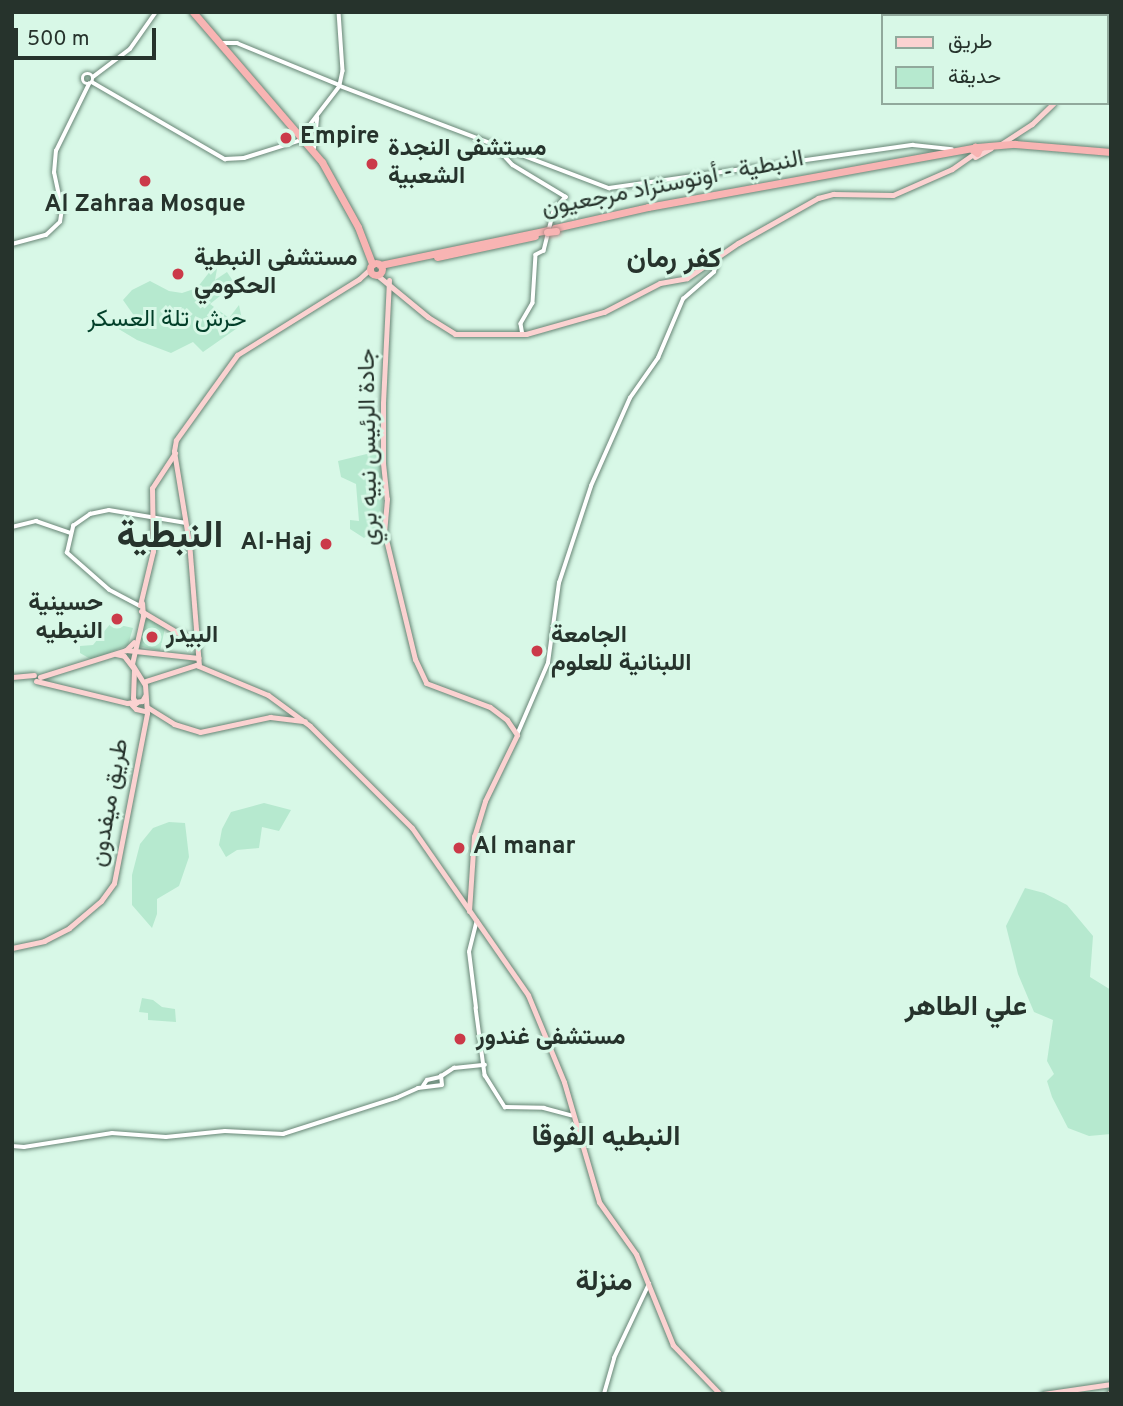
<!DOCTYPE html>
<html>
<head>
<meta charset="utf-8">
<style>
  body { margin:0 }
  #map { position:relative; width:1123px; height:1406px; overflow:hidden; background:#d8f8e7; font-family:Overpass,Vazirmatn,sans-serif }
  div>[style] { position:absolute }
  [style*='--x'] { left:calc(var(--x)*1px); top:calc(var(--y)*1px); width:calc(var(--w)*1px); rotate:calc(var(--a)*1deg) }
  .green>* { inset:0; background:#b6e9cf }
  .roads { filter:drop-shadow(0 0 2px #678575) drop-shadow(0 0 2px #678575) }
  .minor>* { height:3.5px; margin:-1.75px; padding:0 1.75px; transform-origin:1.75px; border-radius:1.75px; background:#fff }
  .minor>.ring { margin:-1.75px; padding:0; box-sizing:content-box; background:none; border:3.5px solid #fff; border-radius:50% }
  .major>* { height:5px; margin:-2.5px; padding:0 2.5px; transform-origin:2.5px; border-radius:2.5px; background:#fbd2d1 }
  .highway>* { height:7px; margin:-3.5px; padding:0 3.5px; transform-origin:3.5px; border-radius:3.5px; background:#f8b4b3 }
  .highway>.ring { margin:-3.5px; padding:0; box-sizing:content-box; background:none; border:7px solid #f8b4b3; border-radius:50% }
  .bridges { filter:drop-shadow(0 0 2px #ae8784) drop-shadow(0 0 2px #ae8784) }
  .highway-bridge>* { height:7px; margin:-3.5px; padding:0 3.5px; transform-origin:3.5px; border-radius:3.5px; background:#f8b4b3 }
  .dots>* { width:19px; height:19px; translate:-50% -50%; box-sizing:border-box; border:4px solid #d8f8e7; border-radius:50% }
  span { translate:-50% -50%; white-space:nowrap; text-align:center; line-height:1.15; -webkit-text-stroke:6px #d8f8e7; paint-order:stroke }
  .poi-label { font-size:24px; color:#26332c; font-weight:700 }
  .left { translate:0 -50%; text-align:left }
  .right { translate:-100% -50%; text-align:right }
  .street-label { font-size:24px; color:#26332c }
  .park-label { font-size:24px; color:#023f29 }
  .quarter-label { font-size:28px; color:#26332c; font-weight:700 }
  .town-label { font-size:38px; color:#26332c; font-weight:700 }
  .frame { position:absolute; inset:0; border:14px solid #26332c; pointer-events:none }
  .legend { position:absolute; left:881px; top:14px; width:228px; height:91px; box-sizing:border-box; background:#d8f8e7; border:2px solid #91a99c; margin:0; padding:9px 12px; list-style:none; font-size:21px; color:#26332c }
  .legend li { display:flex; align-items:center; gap:14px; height:35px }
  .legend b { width:35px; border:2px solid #91a99c }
  .scale { position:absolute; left:14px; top:28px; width:142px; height:32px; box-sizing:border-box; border:4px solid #26332c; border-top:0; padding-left:9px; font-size:21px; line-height:24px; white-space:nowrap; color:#26332c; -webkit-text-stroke:5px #d8f8e7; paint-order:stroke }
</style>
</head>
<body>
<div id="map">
  <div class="green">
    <i style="clip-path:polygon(214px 266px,217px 269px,215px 280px,227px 272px,235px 284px,210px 304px,229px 318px,239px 305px,243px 324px,203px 352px,193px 342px,171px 353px,137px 340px,117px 328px,114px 320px,119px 317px,131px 324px,135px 317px,123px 300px,132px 290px,150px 281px,169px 291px,182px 293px,197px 288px)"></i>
    <i style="clip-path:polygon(379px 451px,384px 491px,381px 519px,376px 528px,364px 538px,350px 529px,350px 520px,359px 521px,356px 484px,341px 477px,338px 461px)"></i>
    <i style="clip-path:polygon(146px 617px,165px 628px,160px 651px,138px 646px)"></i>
    <i style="clip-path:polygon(111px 623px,133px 628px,128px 645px,92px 660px,80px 653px,80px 646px,93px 645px)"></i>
    <i style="clip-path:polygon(264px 803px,291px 810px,279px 831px,262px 827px,259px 848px,237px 850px,226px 857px,219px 845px,222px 829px,231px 812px)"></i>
    <i style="clip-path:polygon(169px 822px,185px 823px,189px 857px,179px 886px,157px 899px,157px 914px,152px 928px,132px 905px,132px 875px,140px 844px,153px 828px)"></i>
    <i style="clip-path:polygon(1025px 888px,1044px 893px,1067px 905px,1093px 936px,1090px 977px,1111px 990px,1111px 1134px,1089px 1136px,1068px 1128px,1052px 1097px,1047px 1081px,1054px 1074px,1047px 1061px,1053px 1020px,1034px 1012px,1018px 974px,1006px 926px)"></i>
    <i style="clip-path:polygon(142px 998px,153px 1000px,162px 1007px,175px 1009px,176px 1022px,148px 1020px,148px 1013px,139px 1012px)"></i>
  </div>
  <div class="roads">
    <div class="minor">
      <i style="--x:339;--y:12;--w:59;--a:86.1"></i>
      <i style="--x:343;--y:71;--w:14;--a:102"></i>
      <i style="--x:223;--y:43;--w:14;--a:0"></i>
      <i style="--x:237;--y:43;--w:108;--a:22.3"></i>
      <i class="ring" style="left:83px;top:74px;width:6.5px;height:6.5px"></i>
      <i style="--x:93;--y:77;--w:46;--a:-37.1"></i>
      <i style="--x:130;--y:49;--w:45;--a:-54.9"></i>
      <i style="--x:92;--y:82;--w:154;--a:30.1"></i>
      <i style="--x:225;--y:159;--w:19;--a:-3"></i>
      <i style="--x:244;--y:158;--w:60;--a:-17.5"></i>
      <i style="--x:340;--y:86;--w:288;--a:20.8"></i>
      <i style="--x:609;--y:188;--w:307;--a:-8.1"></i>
      <i style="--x:913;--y:145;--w:39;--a:6"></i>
      <i style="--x:302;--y:135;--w:59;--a:-52.5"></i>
      <i style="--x:314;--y:148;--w:30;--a:-84"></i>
      <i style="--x:497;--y:148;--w:23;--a:47"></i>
      <i style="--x:513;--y:165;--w:62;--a:31.1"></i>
      <i style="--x:566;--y:197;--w:18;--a:131"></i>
      <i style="--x:554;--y:211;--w:41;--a:104"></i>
      <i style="--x:544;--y:251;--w:9;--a:153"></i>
      <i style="--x:536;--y:255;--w:48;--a:93.6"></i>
      <i style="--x:533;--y:303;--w:24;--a:120"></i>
      <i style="--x:521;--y:324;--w:11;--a:80"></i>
      <i style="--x:12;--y:244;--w:35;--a:-15"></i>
      <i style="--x:46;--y:235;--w:19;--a:-43"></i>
      <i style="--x:60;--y:222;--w:12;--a:-81"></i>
      <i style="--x:62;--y:210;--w:38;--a:-102"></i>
      <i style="--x:54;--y:173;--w:22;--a:-85"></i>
      <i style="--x:56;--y:151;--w:75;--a:-63.8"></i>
      <i style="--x:12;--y:527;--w:25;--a:-14"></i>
      <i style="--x:36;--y:521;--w:36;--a:19"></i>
      <i style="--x:141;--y:607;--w:36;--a:-152"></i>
      <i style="--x:109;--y:590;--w:56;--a:-138.6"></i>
      <i style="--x:67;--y:553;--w:28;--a:-77"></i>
      <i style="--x:73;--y:526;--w:21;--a:-35"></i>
      <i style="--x:90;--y:514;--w:19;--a:-12"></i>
      <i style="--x:109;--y:510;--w:78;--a:9.6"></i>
      <i style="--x:517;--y:735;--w:78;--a:-66.7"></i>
      <i style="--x:548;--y:663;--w:81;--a:-82.2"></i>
      <i style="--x:559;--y:583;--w:102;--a:-71.7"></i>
      <i style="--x:591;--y:486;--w:96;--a:-66.1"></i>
      <i style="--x:630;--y:398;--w:49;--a:-55"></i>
      <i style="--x:658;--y:358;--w:64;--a:-67"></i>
      <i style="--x:683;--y:299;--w:41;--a:-41.1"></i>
      <i style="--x:714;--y:272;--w:7;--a:-74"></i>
      <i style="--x:716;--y:265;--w:7;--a:-124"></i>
      <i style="--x:476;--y:1008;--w:68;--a:82.3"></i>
      <i style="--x:485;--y:1075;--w:38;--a:58"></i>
      <i style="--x:505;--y:1107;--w:39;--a:1"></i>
      <i style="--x:544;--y:1108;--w:28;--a:15"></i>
      <i style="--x:476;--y:1008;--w:56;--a:-97.1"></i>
      <i style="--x:469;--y:952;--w:32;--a:-76"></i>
      <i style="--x:423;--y:1086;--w:7;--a:-56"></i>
      <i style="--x:427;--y:1080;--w:13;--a:-13"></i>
      <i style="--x:440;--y:1077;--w:17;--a:-33"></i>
      <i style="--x:454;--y:1068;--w:31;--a:-6"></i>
      <i style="--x:12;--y:1146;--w:12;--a:5"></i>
      <i style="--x:24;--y:1147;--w:89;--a:-9"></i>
      <i style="--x:112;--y:1133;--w:54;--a:4.2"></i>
      <i style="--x:166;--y:1137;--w:59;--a:-5.8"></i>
      <i style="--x:225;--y:1131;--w:58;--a:3"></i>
      <i style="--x:283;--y:1134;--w:119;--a:-17.7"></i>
      <i style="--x:396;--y:1098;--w:24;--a:-24"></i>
      <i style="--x:418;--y:1088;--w:24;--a:-7"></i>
      <i style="--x:442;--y:1085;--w:9;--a:-96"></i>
      <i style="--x:604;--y:1394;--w:37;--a:-74"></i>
      <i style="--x:614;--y:1358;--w:82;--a:-64.7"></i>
    </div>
    <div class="major">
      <i style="--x:1107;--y:47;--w:13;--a:-72"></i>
      <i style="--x:1001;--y:144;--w:37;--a:-33"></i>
      <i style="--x:1032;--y:124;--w:30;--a:-44"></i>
      <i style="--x:975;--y:157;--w:18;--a:-29"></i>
      <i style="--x:377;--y:275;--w:66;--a:39.5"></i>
      <i style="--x:428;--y:317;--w:32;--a:32"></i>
      <i style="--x:455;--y:334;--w:71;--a:0"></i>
      <i style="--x:526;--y:334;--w:81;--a:-15.8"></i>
      <i style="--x:604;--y:312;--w:63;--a:-27.4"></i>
      <i style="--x:660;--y:283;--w:27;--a:-10"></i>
      <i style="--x:687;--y:278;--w:62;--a:-34.5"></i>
      <i style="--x:738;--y:243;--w:92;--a:-29.4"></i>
      <i style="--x:818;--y:198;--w:16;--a:-15"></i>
      <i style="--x:833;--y:194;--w:60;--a:1"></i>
      <i style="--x:893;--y:195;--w:64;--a:-23.8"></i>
      <i style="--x:952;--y:169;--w:28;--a:-35"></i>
      <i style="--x:389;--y:280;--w:123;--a:92.8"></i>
      <i style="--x:383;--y:403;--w:60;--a:90"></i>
      <i style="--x:383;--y:463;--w:36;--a:84"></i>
      <i style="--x:387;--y:499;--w:32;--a:95"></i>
      <i style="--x:384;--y:531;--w:132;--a:76.4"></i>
      <i style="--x:415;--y:659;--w:26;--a:65"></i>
      <i style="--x:426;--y:683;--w:68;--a:20.6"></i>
      <i style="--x:490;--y:707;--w:21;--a:37"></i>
      <i style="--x:507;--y:720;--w:18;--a:56"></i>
      <i style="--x:517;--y:735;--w:73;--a:115.9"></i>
      <i style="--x:485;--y:801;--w:37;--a:107"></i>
      <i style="--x:474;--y:836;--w:75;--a:93.8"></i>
      <i style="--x:140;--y:605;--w:56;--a:-76.5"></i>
      <i style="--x:153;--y:551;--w:63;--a:-90.9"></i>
      <i style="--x:152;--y:488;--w:42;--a:-56.7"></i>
      <i style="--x:141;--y:611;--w:45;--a:30.5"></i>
      <i style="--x:180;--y:634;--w:19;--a:16"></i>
      <i style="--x:126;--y:650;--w:11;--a:-45"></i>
      <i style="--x:116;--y:654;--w:8;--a:14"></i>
      <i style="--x:124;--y:656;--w:16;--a:52"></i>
      <i style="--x:134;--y:669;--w:29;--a:92"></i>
      <i style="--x:133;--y:698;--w:6;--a:59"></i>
      <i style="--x:199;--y:666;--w:123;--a:-94.6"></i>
      <i style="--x:189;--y:543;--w:93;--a:-99.3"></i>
      <i style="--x:174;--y:451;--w:11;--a:-80"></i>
      <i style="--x:176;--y:440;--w:105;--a:-54.3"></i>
      <i style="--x:237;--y:355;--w:144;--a:-31.9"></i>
      <i style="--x:359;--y:279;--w:15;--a:-42"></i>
      <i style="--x:12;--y:677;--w:22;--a:-5"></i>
      <i style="--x:40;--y:677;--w:90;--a:-17.4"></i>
      <i style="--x:126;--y:650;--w:73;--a:6.3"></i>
      <i style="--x:36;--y:681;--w:94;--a:13.6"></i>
      <i style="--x:127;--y:703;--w:15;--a:-8"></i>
      <i style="--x:142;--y:701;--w:6;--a:-59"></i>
      <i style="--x:146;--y:681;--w:52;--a:-17.7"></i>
      <i style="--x:196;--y:665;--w:78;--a:22.6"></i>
      <i style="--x:268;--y:695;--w:52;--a:36.4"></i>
      <i style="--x:310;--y:726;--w:144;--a:45"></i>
      <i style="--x:412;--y:828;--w:203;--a:55.2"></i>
      <i style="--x:528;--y:995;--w:94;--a:67.5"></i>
      <i style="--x:564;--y:1082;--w:125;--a:73.7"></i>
      <i style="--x:599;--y:1202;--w:64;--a:54.6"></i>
      <i style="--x:636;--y:1254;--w:98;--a:67.9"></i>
      <i style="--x:673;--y:1345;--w:68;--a:46.2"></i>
      <i style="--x:130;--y:703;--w:8;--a:45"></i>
      <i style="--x:136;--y:709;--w:8;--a:14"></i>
      <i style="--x:147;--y:707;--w:32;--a:32"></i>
      <i style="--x:174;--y:724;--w:27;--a:17"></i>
      <i style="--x:200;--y:732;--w:72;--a:-12.1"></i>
      <i style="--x:270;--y:717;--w:35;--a:7"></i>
      <i style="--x:12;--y:948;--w:33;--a:-12"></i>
      <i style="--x:44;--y:941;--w:28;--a:-27"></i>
      <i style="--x:69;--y:928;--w:42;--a:-40.2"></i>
      <i style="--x:101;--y:901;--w:22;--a:-54"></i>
      <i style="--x:114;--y:883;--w:173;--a:-79"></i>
      <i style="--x:147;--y:713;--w:28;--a:-94"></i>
      <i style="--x:145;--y:685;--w:25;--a:-122"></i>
      <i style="--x:132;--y:664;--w:49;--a:-77.1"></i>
      <i style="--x:143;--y:616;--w:13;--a:-94"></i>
      <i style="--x:1043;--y:1394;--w:69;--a:-8.4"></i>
      <i style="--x:1109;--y:1394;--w:4;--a:-56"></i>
    </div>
    <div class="highway">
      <i style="--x:193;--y:12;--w:198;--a:49.3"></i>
      <i style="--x:322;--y:162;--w:74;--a:61"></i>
      <i style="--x:358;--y:227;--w:40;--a:69"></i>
      <i style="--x:975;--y:147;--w:4;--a:27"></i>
      <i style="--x:979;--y:149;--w:4;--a:117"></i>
      <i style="--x:977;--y:153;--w:5;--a:-143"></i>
      <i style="--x:973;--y:150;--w:4;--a:-56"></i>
      <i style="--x:977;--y:147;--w:38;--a:-5"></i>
      <i style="--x:1015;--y:144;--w:96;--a:4.8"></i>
      <i style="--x:555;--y:228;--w:95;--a:-12.7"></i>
      <i style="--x:648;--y:207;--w:331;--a:-10.3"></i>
      <i style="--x:437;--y:257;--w:100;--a:-12.1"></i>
      <i class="ring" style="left:370px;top:263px;width:5px;height:5px"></i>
      <i style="--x:380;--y:265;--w:171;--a:-11.8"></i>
    </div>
  </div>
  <div class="bridges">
    <div class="highway-bridge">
      <i style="--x:547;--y:232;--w:9;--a:-6"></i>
    </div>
  </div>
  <div class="dots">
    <i style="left:286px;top:138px;background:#cb3a49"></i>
    <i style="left:372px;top:164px;background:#cb3a49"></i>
    <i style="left:145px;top:181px;background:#cb3a49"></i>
    <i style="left:178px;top:274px;background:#cb3a49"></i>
    <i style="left:326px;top:544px;background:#cb3a49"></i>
    <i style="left:117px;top:619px;background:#cb3a49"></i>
    <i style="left:152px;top:637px;background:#cb3a49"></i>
    <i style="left:537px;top:651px;background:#cb3a49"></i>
    <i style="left:459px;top:848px;background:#cb3a49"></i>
    <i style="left:460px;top:1039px;background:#cb3a49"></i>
  </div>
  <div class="poi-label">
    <span class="left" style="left:300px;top:138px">Empire</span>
    <span class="left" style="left:388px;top:164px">مستشفى النجدة<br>الشعبية</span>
    <span style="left:145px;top:206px">Al Zahraa Mosque</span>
    <span class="left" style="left:194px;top:274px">مستشفى النبطية<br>الحكومي</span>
    <span class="right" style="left:312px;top:544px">Al-Haj</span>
    <span class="right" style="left:103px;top:619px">حسينية<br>النبطيه</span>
    <span class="left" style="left:166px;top:637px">البيدر</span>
    <span class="left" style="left:551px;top:651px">الجامعة<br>اللبنانية للعلوم</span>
    <span class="left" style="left:473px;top:848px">Al manar</span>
    <span class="left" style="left:476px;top:1039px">مستشفى غندور</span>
  </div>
  <div class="street-label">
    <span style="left:673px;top:185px;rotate:-11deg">النبطية - أوتوستراد مرجعيون</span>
    <span style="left:370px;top:447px;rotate:-91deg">جادة الرئيس نبيه بري</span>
    <span style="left:111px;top:803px;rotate:-80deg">طريق ميفدون</span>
  </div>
  <div class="park-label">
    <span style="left:167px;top:321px">حرش تلة العسكر</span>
  </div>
  <div class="quarter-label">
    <span style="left:674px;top:260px">كفر رمان</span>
    <span style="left:966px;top:1008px">علي الطاهر</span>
    <span style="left:606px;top:1138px">النبطيه الفوقا</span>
    <span style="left:604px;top:1283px">منزلة</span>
  </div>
  <div class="town-label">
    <span style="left:170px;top:538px">النبطية</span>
  </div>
  <div class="frame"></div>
  <ul class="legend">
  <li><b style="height:9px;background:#fbd2d1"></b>طريق</li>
  <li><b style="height:19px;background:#b6e9cf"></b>حديقة</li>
  </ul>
  <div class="scale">500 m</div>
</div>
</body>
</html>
